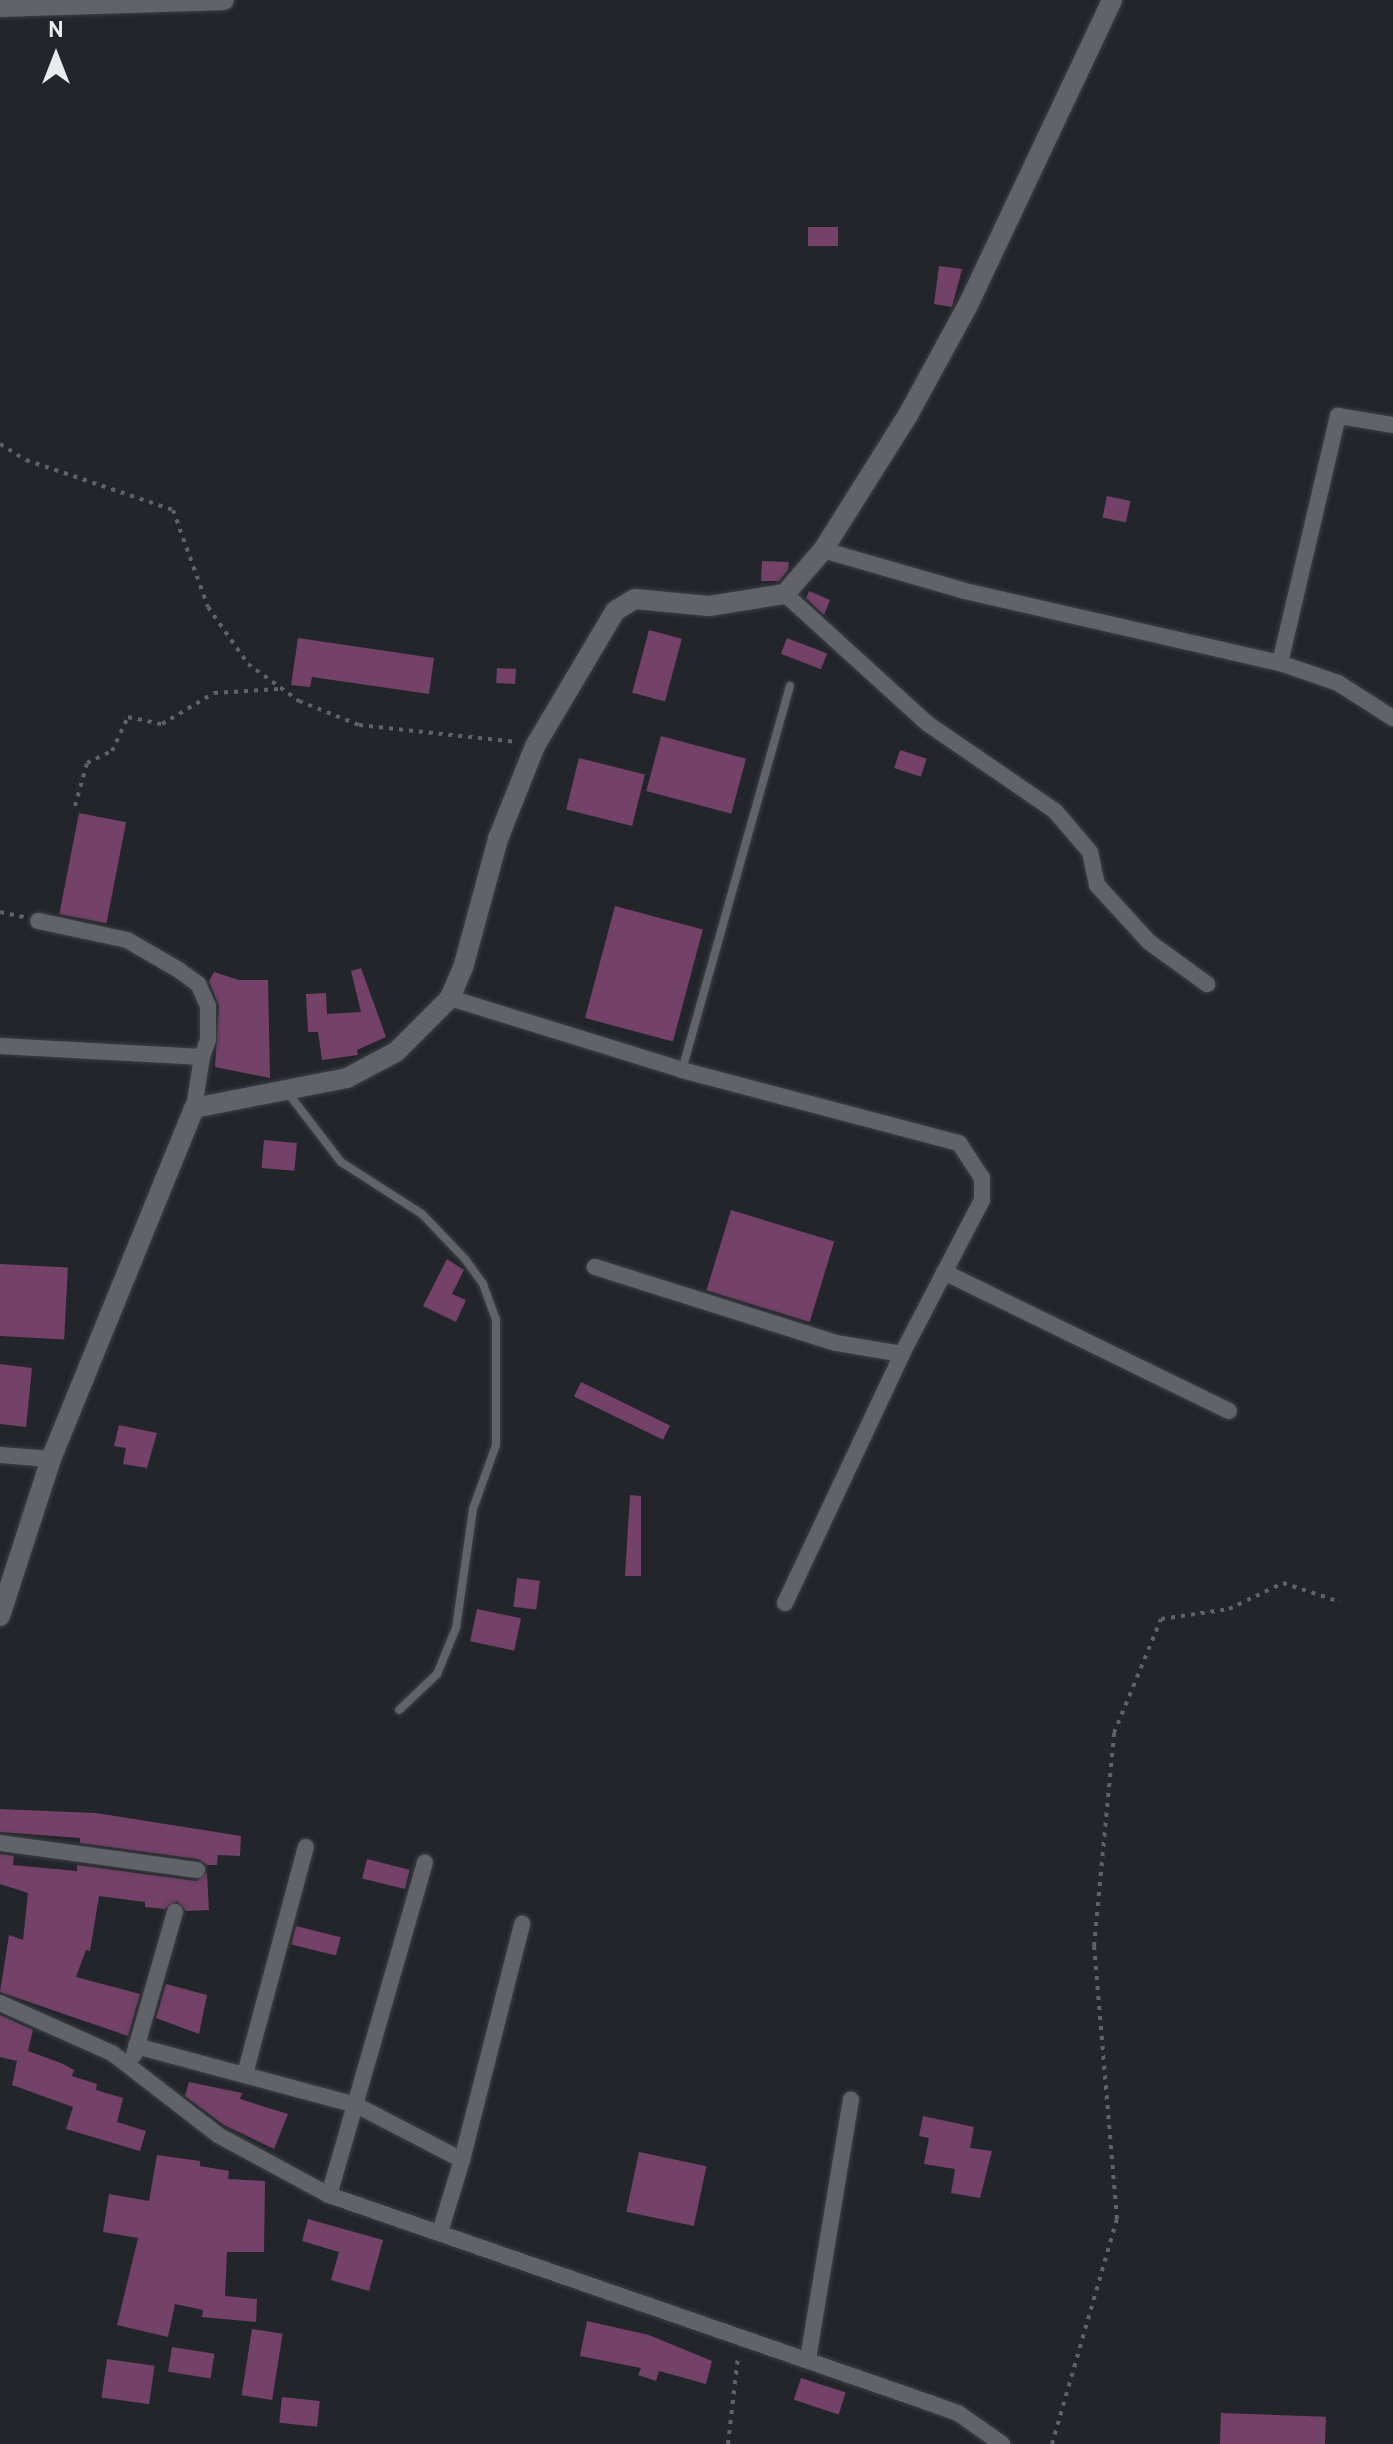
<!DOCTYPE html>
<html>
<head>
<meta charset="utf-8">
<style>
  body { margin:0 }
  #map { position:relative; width:1393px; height:2444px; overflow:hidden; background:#22252a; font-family:Overpass,sans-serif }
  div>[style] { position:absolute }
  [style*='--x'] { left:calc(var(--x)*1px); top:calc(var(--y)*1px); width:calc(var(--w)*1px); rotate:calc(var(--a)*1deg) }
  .building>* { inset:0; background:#744168; transform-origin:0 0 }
  .path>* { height:4px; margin-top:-2px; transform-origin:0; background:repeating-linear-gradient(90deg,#5f6267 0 4px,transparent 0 10px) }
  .roads { filter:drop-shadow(0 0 2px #3d3f43) drop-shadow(0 0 2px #3d3f43) }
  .service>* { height:8px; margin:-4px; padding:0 4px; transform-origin:4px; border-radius:4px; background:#606469 }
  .minor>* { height:16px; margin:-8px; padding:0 8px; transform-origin:8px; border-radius:8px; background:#606469 }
  .tertiary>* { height:20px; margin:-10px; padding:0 10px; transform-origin:10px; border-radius:10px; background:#606469 }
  span { translate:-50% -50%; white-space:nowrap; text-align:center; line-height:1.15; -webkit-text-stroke:6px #22252a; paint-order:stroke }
  .north { position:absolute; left:16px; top:16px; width:80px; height:80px; -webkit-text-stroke:6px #22252a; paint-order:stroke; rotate:0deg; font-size:22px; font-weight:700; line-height:32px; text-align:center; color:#e9ebef }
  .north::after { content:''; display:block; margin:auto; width:28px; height:36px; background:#e9ebef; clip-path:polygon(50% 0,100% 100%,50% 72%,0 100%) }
</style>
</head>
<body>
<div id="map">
  <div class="building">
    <i style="left:808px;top:227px;width:30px;height:19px"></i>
    <i style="clip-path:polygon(939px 266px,962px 269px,952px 307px,934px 304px)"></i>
    <i style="left:1107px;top:496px;width:24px;height:22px;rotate:12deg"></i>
    <i style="clip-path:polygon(762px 561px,789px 562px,788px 570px,779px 581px,761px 581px)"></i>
    <i style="clip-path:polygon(809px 591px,830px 600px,824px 615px,806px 598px)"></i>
    <i style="left:649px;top:630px;width:34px;height:65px;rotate:15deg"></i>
    <i style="clip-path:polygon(298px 638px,434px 658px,429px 694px,312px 677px,310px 687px,291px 685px)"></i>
    <i style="left:787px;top:638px;width:43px;height:17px;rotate:21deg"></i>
    <i style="left:497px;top:668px;width:19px;height:15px;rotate:3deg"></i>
    <i style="left:661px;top:736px;width:88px;height:57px;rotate:15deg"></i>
    <i style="left:900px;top:750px;width:28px;height:19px;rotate:18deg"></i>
    <i style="left:579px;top:758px;width:68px;height:53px;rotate:14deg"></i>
    <i style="left:79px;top:813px;width:48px;height:103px;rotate:11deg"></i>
    <i style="left:615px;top:906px;width:91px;height:116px;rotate:15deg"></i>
    <i style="clip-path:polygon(361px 968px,386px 1037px,357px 1050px,358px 1055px,322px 1060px,318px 1032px,308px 1032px,306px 994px,326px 993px,327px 1014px,361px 1012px,351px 971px)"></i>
    <i style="clip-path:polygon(214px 972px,239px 980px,268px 980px,270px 1078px,215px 1067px,219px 1006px,209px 981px)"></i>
    <i style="left:264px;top:1140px;width:33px;height:28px;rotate:5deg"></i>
    <i style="left:731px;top:1210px;width:108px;height:84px;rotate:17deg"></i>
    <i style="clip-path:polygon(447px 1259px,464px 1270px,452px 1294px,466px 1300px,456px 1322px,423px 1306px)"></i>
    <i style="left:0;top:1264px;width:68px;height:72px;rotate:3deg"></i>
    <i style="clip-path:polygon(0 1364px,32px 1368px,26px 1427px,0 1424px)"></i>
    <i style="left:581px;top:1382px;width:99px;height:16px;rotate:26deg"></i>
    <i style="clip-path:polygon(119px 1425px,157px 1433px,147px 1468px,123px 1464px,126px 1448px,114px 1446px)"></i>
    <i style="clip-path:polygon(630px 1495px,641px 1496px,641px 1576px,625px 1576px)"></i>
    <i style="left:517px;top:1578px;width:23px;height:29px;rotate:7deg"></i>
    <i style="left:477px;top:1609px;width:45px;height:33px;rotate:12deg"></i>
    <i style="clip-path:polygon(0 1809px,96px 1813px,241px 1836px,240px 1856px,218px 1855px,217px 1865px,207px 1865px,198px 1859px,80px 1843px,80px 1838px,0 1832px)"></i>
    <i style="clip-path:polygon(0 1854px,14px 1856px,13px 1865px,77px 1871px,77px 1865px,196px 1881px,207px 1873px,209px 1910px,186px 1911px,177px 1901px,165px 1909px,145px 1907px,145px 1902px,99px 1896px,90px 1951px,86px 1950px,76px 1977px,140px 1994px,128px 2036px,0 1992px,9px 1935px,23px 1940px,28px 1893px,0 1884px)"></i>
    <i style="left:367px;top:1859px;width:44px;height:20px;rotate:14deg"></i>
    <i style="left:296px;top:1926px;width:46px;height:19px;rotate:14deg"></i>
    <i style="clip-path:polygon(166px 1984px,207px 1995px,199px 2034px,156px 2018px)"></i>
    <i style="clip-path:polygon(0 2015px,33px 2030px,28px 2051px,61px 2063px,74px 2070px,72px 2076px,97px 2084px,96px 2090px,123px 2098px,117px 2122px,146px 2131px,140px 2151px,66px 2129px,73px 2107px,12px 2085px,17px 2061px,0 2057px)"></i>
    <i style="clip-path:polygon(189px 2082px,242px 2093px,240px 2099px,288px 2114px,274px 2149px,224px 2125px,185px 2096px)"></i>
    <i style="clip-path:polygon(923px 2116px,974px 2127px,970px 2148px,992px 2151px,980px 2198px,951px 2193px,955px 2169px,924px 2164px,929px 2138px,919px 2136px)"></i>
    <i style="left:639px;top:2152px;width:69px;height:61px;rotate:12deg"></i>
    <i style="clip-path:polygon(157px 2155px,200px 2161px,200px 2166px,229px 2171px,228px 2179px,265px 2181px,264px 2252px,227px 2252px,225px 2296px,257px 2299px,256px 2322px,202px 2317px,203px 2310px,175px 2304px,168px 2337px,117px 2325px,138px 2238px,103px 2232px,109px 2194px,149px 2201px)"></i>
    <i style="clip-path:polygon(308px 2219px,383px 2240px,369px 2291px,331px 2280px,339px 2252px,302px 2241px)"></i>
    <i style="clip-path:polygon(587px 2321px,649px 2335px,712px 2361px,706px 2384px,659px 2371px,656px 2381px,638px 2375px,641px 2368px,580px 2356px)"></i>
    <i style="left:252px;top:2329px;width:31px;height:67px;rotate:9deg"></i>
    <i style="left:172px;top:2347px;width:43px;height:25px;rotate:9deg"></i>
    <i style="left:107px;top:2359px;width:48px;height:39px;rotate:8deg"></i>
    <i style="left:801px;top:2378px;width:47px;height:23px;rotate:18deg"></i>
    <i style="left:282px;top:2397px;width:38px;height:26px;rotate:6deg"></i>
    <i style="left:1221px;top:2413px;width:105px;height:31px;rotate:2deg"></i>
  </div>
  <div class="path">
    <i style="--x:0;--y:444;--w:31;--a:32"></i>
    <i style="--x:26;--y:460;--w:155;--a:18.8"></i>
    <i style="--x:173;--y:510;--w:103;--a:70.2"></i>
    <i style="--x:208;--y:607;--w:70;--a:54.9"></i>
    <i style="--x:248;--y:664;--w:63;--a:36"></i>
    <i style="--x:299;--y:701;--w:65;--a:21.8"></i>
    <i style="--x:359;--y:725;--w:159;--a:6.1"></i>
    <i style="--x:75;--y:806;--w:45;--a:-74.4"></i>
    <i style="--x:87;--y:763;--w:28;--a:-26"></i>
    <i style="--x:112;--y:751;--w:38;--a:-65"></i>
    <i style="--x:128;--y:717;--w:35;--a:12"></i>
    <i style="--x:162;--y:724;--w:61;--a:-30.8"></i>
    <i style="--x:214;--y:693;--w:66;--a:-3.5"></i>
    <i style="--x:0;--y:912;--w:25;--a:12"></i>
    <i style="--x:728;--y:2444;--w:89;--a:-83.5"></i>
    <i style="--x:1052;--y:2444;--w:234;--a:-73.9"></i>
    <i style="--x:1117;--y:2219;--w:274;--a:-94.8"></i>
    <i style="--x:1094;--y:1946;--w:214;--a:-84.6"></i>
    <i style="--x:1114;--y:1733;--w:123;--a:-67.6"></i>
    <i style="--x:1161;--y:1619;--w:69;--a:-8.4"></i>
    <i style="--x:1229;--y:1609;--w:60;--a:-25.7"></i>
    <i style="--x:1283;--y:1583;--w:60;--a:18.4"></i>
  </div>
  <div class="roads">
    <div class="service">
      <i style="--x:682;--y:1070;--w:399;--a:-74.3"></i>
      <i style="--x:288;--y:1093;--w:87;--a:52.5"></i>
      <i style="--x:341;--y:1162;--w:96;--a:32.7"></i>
      <i style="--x:422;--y:1214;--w:62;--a:46.3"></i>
      <i style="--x:465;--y:1259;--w:31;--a:54"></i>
      <i style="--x:483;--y:1284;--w:37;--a:70"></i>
      <i style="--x:496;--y:1319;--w:126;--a:90"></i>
      <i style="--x:496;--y:1445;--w:68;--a:109.8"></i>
      <i style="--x:473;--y:1509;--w:120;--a:98.1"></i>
      <i style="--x:456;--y:1628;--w:50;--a:112.4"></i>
      <i style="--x:437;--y:1674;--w:52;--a:136.5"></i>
    </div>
    <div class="minor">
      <i style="--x:823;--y:550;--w:148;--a:16.1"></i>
      <i style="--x:965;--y:591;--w:323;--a:12.9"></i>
      <i style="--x:1280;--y:663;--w:61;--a:19"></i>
      <i style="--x:1338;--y:683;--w:65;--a:32.5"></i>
      <i style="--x:785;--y:594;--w:193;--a:42.3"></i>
      <i style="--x:928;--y:724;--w:154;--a:34.4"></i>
      <i style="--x:1055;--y:811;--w:54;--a:49.5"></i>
      <i style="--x:1090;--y:852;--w:34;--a:78"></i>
      <i style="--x:1097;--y:885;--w:77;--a:47.6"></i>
      <i style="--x:1149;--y:942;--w:72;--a:35.9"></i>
      <i style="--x:1280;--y:663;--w:254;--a:-76.8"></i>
      <i style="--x:1338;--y:416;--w:56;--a:9.3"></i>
      <i style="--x:450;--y:998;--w:243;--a:17.2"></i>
      <i style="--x:682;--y:1070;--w:286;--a:14.8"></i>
      <i style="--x:959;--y:1143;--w:42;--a:56.7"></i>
      <i style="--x:982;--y:1178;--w:22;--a:90"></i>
      <i style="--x:982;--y:1200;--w:174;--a:117.5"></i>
      <i style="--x:902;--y:1354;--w:67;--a:-170.5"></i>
      <i style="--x:836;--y:1343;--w:253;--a:-162.5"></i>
      <i style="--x:0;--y:1046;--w:202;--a:3.1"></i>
      <i style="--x:202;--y:1057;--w:18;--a:-71"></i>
      <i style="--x:208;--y:1040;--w:34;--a:-90"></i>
      <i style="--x:208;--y:1006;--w:24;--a:-114"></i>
      <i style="--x:198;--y:984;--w:24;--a:-144"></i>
      <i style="--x:179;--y:970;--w:60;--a:-150"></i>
      <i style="--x:127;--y:940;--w:91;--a:-167.9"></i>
      <i style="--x:194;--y:1108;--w:52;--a:-81.1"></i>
      <i style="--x:944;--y:1272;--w:317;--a:26"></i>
      <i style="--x:0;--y:1455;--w:51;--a:4.5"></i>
      <i style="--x:785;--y:1603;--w:275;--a:-64.8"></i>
      <i style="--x:0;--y:1843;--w:199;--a:7.8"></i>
      <i style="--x:0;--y:2003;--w:123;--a:24.1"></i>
      <i style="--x:112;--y:2053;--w:134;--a:37.7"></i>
      <i style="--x:218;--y:2135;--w:126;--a:28.4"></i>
      <i style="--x:329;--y:2195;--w:636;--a:19.09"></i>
      <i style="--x:930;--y:2403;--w:30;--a:20"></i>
      <i style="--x:958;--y:2413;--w:54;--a:35.2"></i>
      <i style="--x:136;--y:2046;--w:228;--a:15"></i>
      <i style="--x:356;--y:2105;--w:119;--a:27.4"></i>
      <i style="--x:462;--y:2160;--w:244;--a:-75.7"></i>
      <i style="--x:134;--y:2055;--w:149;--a:-74"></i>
      <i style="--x:245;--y:2074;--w:235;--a:-75"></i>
      <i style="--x:329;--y:2195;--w:346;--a:-73.9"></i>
      <i style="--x:440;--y:2232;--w:75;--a:-73"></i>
      <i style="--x:808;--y:2359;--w:263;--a:-80.6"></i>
    </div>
    <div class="tertiary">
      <i style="--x:0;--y:7;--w:224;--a:-1.8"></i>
      <i style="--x:0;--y:1616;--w:165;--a:-72"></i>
      <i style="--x:51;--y:1459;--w:379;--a:-67.8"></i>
      <i style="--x:194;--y:1108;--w:156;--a:-11.1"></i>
      <i style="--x:347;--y:1078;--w:55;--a:-28"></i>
      <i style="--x:396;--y:1052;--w:76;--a:-45"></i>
      <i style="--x:450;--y:998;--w:33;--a:-67"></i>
      <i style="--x:463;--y:968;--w:134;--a:-74.8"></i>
      <i style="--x:498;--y:839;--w:100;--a:-68.3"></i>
      <i style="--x:535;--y:746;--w:157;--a:-59.3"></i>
      <i style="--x:615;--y:611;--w:23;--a:-31"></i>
      <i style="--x:635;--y:599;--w:74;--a:5.4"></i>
      <i style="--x:709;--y:606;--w:77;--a:-9"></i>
      <i style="--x:785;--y:594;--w:58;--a:-49.2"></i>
      <i style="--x:823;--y:550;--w:160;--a:-57.8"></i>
      <i style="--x:908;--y:415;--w:128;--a:-61.4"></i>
      <i style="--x:969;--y:303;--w:335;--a:-64.7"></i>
    </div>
  </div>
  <div class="north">N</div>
</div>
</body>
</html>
